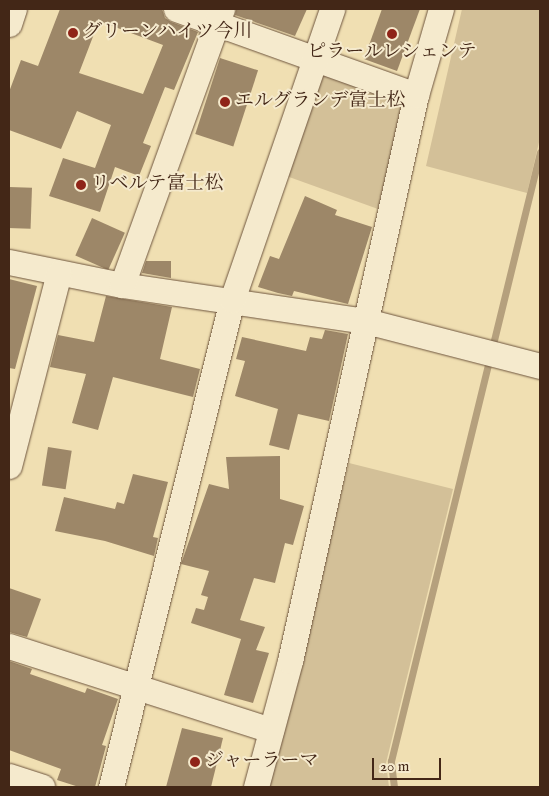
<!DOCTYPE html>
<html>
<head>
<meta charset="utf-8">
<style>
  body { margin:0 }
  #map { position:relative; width:549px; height:796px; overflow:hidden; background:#f0dfb2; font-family:"IM FELL English","Noto Serif JP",serif }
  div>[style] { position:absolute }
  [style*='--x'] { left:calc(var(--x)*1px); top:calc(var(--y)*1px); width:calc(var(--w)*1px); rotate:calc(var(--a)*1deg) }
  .green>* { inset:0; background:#d3c098 }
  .stream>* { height:7px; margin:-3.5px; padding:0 3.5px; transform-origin:3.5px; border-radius:3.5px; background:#b5a07d }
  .building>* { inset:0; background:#9d8768; transform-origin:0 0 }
  .roads { filter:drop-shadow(0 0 1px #6e553e) drop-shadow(0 0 1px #6e553e) }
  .minor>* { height:25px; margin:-12.5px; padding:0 12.5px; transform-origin:12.5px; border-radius:12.5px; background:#f5eacd }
  .dots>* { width:14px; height:14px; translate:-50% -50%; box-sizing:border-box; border:2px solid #f5eacd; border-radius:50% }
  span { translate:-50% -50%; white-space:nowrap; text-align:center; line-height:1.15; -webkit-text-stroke:4px #f5eacd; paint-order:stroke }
  .poi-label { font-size:19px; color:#432717 }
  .left { translate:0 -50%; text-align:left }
  .frame { position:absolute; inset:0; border:10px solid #432717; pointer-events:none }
  .scale { position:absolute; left:372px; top:758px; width:69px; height:22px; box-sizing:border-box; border:2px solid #432717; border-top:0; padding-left:6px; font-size:15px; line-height:18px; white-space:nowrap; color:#432717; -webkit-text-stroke:4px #f5eacd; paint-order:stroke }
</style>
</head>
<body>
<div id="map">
  <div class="green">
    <i style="clip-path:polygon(462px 9px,540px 9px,540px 138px,527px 193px,426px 166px)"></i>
    <i style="clip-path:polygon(311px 67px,403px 105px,378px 209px,278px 173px)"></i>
    <i style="clip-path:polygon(349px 463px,453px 489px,386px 763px,389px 787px,264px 787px)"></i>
  </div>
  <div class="stream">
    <i style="--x:394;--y:787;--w:26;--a:-97"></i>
    <i style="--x:391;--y:761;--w:627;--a:-76.25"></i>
  </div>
  <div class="building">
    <i style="clip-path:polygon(evenodd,60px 9px,162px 9px,165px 18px,171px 22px,198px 32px,174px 90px,165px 87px,143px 143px,151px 146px,139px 176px,115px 167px,100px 212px,49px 196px,63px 158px,95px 168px,111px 125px,77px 111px,61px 149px,9px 130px,9px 92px,21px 60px,38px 66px,60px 9px,99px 21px,163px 45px,143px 94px,79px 73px,99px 21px)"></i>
    <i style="clip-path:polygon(236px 9px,307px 9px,295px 36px,235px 15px)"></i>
    <i style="clip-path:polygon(382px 9px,420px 9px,397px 71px,364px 59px)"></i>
    <i style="left:220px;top:58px;width:40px;height:80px;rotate:18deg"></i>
    <i style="left:9px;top:187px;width:23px;height:41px;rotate:2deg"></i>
    <i style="clip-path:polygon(305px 196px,337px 210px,335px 215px,372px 227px,348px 304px,294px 291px,292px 296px,278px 293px,258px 287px,270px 256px,279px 259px)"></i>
    <i style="left:92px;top:218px;width:36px;height:41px;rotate:24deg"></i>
    <i style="clip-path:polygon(146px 261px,171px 261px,171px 278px,142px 273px)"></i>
    <i style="clip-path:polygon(9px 279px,37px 286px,15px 369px,9px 368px)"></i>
    <i style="clip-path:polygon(106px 296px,172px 307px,160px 359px,200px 369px,193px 397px,113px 377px,98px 430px,72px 423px,86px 374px,50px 367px,58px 335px,94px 342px)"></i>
    <i style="clip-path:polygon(325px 330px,348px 334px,329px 421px,298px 414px,289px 450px,269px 445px,278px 409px,235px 396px,245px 361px,236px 359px,242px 337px,306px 351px,310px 337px,322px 339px)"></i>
    <i style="left:48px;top:447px;width:24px;height:39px;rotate:9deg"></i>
    <i style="clip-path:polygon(280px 456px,280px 499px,304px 506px,293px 545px,285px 543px,275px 583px,254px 578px,240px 620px,265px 627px,256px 650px,269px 653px,253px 703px,224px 695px,241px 639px,191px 623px,196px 608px,204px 610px,208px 597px,201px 595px,209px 571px,181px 564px,209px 484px,229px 489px,226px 457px)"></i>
    <i style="clip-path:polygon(133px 474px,168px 482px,153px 537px,158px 538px,154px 556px,105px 541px,55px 531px,64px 497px,115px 509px,117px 502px,124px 504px)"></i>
    <i style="clip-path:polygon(9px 588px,41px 599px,27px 637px,9px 632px)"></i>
    <i style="clip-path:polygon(9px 661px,32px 669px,30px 674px,85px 693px,87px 688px,118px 699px,102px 745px,106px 746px,95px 787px,79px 787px,57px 780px,61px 769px,9px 750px)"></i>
    <i style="clip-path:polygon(182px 728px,223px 738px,211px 787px,166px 787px)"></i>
  </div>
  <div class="roads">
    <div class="minor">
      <i style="--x:176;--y:9;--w:255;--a:19.7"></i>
      <i style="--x:9;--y:24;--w:16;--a:-72"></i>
      <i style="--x:9;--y:262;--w:115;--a:11.5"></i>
      <i style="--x:122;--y:285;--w:247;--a:8.4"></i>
      <i style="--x:366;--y:321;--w:180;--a:14.5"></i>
      <i style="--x:122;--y:285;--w:294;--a:-70.1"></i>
      <i style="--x:9;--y:466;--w:199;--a:-75.5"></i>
      <i style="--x:9;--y:646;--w:275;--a:17.8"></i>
      <i style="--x:9;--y:776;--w:35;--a:18"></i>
      <i style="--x:111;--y:787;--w:502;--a:-76.05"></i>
      <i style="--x:232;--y:300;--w:308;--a:-71"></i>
      <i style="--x:256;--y:787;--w:131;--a:-74.9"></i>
      <i style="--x:290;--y:661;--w:580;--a:-77.45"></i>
      <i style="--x:416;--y:95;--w:90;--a:-73.8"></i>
    </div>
  </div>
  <div class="dots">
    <i style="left:73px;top:33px;background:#8f2418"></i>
    <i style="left:392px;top:34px;background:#8f2418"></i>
    <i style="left:225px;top:102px;background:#8f2418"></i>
    <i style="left:81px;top:185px;background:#8f2418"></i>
    <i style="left:195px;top:762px;background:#8f2418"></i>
  </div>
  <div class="poi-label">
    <span class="left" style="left:83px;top:33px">グリーンハイツ今川</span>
    <span style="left:392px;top:53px">ピラールレシェンテ</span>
    <span class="left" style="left:235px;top:102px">エルグランデ富士松</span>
    <span class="left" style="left:91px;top:185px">リベルテ富士松</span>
    <span class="left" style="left:205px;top:762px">ジャーラーマ</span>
  </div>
  <div class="frame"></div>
  <div class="scale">20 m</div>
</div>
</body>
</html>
